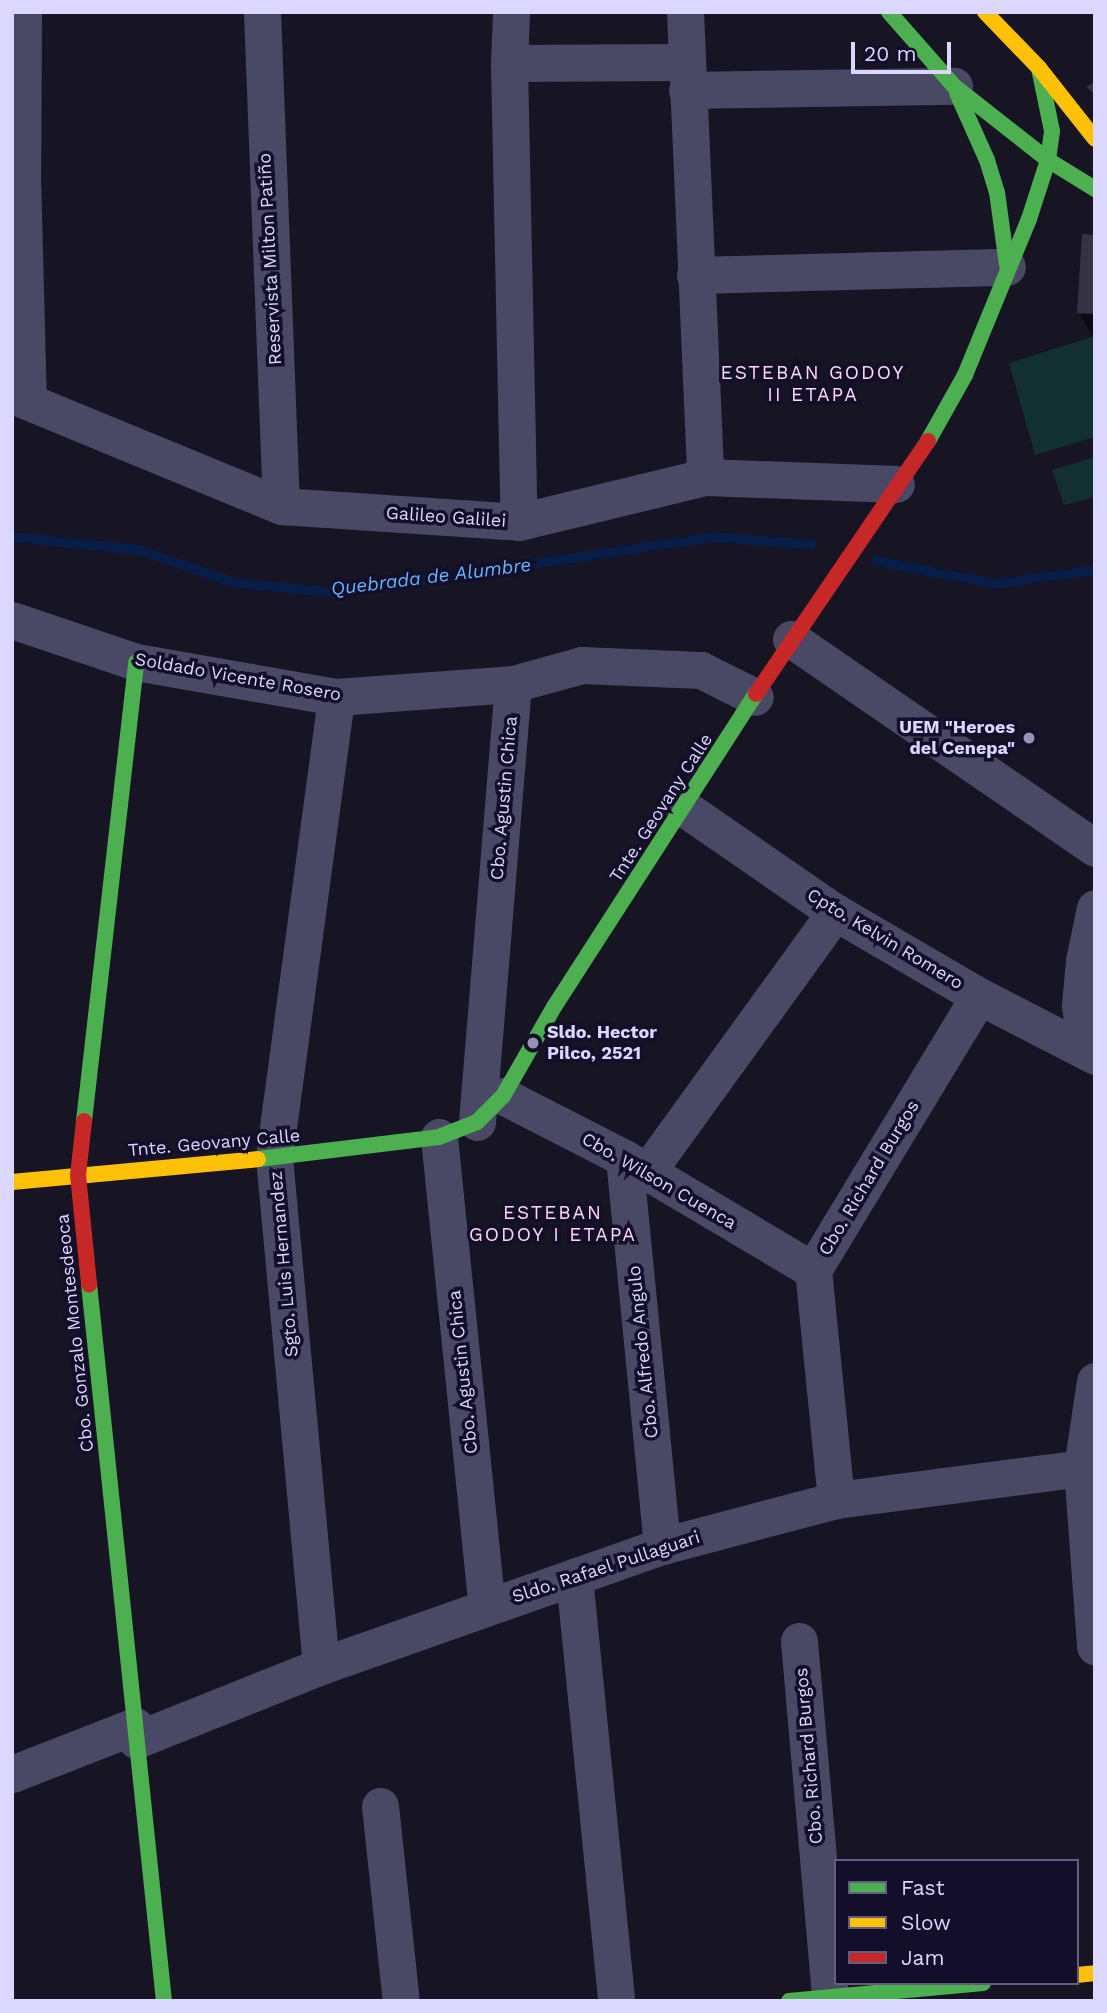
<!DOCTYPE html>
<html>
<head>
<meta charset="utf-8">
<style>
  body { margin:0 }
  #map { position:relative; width:1107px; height:2013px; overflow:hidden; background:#171424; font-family:"Work Sans",sans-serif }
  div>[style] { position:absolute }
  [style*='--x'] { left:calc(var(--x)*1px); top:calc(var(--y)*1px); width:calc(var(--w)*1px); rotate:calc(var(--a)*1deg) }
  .green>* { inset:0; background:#123032 }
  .shadow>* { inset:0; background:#0007 }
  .stream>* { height:10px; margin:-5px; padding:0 5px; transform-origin:5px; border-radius:5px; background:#081d47 }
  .building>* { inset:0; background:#363246 }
  .street>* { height:37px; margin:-18.5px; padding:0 18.5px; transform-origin:18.5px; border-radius:18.5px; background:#4a4965 }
  .fast>* { height:16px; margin:-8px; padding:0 8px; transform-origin:8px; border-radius:8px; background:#4caf50 }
  .slow>* { height:16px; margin:-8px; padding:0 8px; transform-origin:8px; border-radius:8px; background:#ffc107 }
  .jam>* { height:16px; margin:-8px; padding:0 8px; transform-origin:8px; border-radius:8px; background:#c62828 }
  .dots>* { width:19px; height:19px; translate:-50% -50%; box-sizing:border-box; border:4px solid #130e2a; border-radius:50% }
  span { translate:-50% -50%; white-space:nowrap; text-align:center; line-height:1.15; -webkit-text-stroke:7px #130e2a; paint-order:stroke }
  .street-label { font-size:18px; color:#dcd7ff }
  .poi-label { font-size:18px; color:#dcd7ff; font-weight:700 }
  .right { translate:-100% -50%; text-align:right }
  .left { translate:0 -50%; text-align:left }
  .neighbourhood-label { font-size:19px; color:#ffd9f0; letter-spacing:2px }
  .water-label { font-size:19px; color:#65b5ff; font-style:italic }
  .frame { position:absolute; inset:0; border:14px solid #dcd7ff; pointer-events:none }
  .legend { position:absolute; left:834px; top:1859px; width:245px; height:126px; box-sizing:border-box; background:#130e2a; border:2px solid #635e7f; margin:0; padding:9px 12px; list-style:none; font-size:21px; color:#dcd7ff }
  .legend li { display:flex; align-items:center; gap:14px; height:35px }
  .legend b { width:35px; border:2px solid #635e7f }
  .scale { position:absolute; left:851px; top:42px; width:100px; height:32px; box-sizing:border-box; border:4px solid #dcd7ff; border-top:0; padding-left:9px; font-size:21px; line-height:24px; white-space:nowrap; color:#dcd7ff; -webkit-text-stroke:5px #130e2a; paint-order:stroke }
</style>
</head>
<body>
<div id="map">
  <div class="green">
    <i style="clip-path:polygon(1095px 336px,1095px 437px,1035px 455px,1009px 363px)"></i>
    <i style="clip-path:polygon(1095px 457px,1095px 497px,1064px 505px,1052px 470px)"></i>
  </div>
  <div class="shadow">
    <i style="clip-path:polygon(1095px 237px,1095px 340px,1079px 313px)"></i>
  </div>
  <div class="stream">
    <i style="--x:12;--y:537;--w:128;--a:5.8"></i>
    <i style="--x:139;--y:550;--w:102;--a:19"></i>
    <i style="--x:235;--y:583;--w:104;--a:5.5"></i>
    <i style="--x:339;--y:593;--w:380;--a:-8.5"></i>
    <i style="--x:715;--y:537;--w:97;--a:4.7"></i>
    <i style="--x:876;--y:561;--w:121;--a:10.9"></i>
    <i style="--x:995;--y:584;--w:101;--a:-8"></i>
  </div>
  <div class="building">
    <i style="clip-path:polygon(1095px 82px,1095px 94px,1086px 87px)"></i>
    <i style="clip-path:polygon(1082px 234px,1095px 235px,1095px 314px,1077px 313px)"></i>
  </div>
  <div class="street">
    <i style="--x:23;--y:12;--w:164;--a:90.3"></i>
    <i style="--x:22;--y:176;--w:224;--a:88.5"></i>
    <i style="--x:262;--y:12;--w:494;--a:87.8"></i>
    <i style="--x:511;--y:12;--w:51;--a:92.2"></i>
    <i style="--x:509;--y:63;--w:459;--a:88.8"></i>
    <i style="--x:685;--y:12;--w:465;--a:87.5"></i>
    <i style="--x:509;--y:63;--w:177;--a:-0.3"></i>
    <i style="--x:687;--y:90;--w:267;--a:-0.9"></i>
    <i style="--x:695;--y:275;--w:312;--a:-1.5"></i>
    <i style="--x:12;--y:395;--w:291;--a:22.4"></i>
    <i style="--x:281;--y:506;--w:239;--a:3.8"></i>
    <i style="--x:519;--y:522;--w:191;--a:-13.6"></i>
    <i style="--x:705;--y:477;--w:191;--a:2.1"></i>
    <i style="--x:12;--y:620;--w:131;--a:18.7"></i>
    <i style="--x:136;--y:662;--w:203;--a:9.9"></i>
    <i style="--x:336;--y:697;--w:177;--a:-4.2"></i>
    <i style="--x:513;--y:684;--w:72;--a:-15.4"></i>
    <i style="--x:582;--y:665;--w:119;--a:2.4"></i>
    <i style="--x:701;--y:670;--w:60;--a:26.6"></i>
    <i style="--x:791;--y:639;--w:369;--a:34.5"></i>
    <i style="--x:684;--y:808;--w:183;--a:34.6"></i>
    <i style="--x:835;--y:912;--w:167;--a:30.3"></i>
    <i style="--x:979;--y:996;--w:131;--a:27.3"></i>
    <i style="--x:1086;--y:1051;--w:46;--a:-97.4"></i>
    <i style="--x:1080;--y:1005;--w:44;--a:-84.8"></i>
    <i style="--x:1084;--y:961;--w:54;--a:-78.3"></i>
    <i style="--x:503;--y:1096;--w:136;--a:27.1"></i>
    <i style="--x:624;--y:1158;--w:220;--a:30.7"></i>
    <i style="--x:477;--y:1122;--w:439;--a:-85.3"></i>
    <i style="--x:439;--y:1137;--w:472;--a:84.2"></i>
    <i style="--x:624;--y:1158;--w:390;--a:84.4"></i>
    <i style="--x:647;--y:1172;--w:321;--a:-54.1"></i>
    <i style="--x:1095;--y:1381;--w:88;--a:98.5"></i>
    <i style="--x:1082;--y:1468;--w:179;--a:85.8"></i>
    <i style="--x:836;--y:1500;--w:231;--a:-95.7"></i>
    <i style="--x:813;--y:1270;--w:320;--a:-58.8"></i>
    <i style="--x:574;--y:1577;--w:426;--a:84.3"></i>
    <i style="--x:799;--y:1641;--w:357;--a:85"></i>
    <i style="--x:321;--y:1666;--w:511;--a:-95.28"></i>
    <i style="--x:274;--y:1157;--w:464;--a:-82.3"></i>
    <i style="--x:136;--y:1740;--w:199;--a:-21.8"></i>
    <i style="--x:321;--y:1666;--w:361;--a:-19.4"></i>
    <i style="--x:662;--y:1546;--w:180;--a:-14.8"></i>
    <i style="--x:836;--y:1500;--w:248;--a:-7.4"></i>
    <i style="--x:1082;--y:1468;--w:13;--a:4"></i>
    <i style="--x:12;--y:1774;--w:132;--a:-21.3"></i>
    <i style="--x:380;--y:1806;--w:196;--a:83.9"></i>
  </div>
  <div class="fast">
    <i style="--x:889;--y:12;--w:98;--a:48.7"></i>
    <i style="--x:954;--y:86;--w:120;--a:38.2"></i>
    <i style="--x:1048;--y:160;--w:55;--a:31.7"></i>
    <i style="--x:957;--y:93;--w:73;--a:65.9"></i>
    <i style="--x:987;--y:160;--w:34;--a:73"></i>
    <i style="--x:997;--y:192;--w:74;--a:82.2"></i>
    <i style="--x:928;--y:441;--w:76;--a:-60.7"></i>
    <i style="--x:965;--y:375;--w:169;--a:-67.7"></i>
    <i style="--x:1029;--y:219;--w:62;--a:-72.1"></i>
    <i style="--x:1048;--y:160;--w:29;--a:-82"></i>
    <i style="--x:1052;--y:131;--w:64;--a:-101.7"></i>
    <i style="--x:84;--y:1121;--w:462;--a:-83.5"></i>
    <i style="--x:258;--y:1159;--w:182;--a:-6.9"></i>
    <i style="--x:439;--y:1137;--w:41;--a:-21.5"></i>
    <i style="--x:477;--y:1122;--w:37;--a:-45"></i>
    <i style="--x:503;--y:1096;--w:103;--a:-60.2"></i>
    <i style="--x:554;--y:1007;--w:373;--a:-57.2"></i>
    <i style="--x:89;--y:1284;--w:721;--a:84.03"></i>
    <i style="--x:789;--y:2001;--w:195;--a:-5.3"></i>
  </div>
  <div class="slow">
    <i style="--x:985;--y:12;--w:78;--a:46"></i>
    <i style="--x:1039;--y:68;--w:90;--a:51.7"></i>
    <i style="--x:12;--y:1182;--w:247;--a:-5.3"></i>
    <i style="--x:1077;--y:1975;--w:18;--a:-6"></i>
  </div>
  <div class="jam">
    <i style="--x:756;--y:694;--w:306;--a:-55.8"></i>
    <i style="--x:84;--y:1121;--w:54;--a:96.3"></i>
    <i style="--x:78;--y:1175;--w:110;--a:84.2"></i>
  </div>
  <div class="dots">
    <i style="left:1029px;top:738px;background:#9793b2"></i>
    <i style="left:533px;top:1043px;background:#9793b2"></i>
  </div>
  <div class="street-label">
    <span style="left:270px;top:259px;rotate:-93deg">Reservista Milton Patiño</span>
    <span style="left:446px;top:517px;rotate:4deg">Galileo Galilei</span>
    <span style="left:238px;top:677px;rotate:10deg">Soldado Vicente Rosero</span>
    <span style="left:504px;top:798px;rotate:-85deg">Cbo. Agustin Chica</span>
    <span style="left:661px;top:808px;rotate:-57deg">Tnte. Geovany Calle</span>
    <span style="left:885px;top:939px;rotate:31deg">Cpto. Kelvin Romero</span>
    <span style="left:214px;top:1143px;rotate:-5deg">Tnte. Geovany Calle</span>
    <span style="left:869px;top:1178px;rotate:-59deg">Cbo. Richard Burgos</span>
    <span style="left:659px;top:1181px;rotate:30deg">Cbo. Wilson Cuenca</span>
    <span style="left:284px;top:1264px;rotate:-95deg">Sgto. Luis Hernandez</span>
    <span style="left:75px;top:1333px;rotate:-96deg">Cbo. Gonzalo Montesdeoca</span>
    <span style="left:643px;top:1352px;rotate:-96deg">Cbo. Alfredo Angulo</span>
    <span style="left:463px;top:1372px;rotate:-96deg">Cbo. Agustin Chica</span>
    <span style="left:606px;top:1567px;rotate:-18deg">Sldo. Rafael Pullaguari</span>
    <span style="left:809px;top:1756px;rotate:-95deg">Cbo. Richard Burgos</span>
  </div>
  <div class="poi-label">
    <span class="right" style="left:1015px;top:738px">UEM "Heroes<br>del Cenepa"</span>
    <span class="left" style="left:547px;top:1043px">Sldo. Hector<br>Pilco, 2521</span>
  </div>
  <div class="neighbourhood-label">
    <span style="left:813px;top:384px">ESTEBAN GODOY<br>II ETAPA</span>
    <span style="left:553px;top:1224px">ESTEBAN<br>GODOY I ETAPA</span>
  </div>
  <div class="water-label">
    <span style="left:431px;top:577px;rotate:-7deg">Quebrada de Alumbre</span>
  </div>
  <div class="frame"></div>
  <ul class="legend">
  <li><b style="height:9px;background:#4caf50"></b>Fast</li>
  <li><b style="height:9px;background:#ffc107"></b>Slow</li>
  <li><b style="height:9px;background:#c62828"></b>Jam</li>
  </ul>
  <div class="scale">20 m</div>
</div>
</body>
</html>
